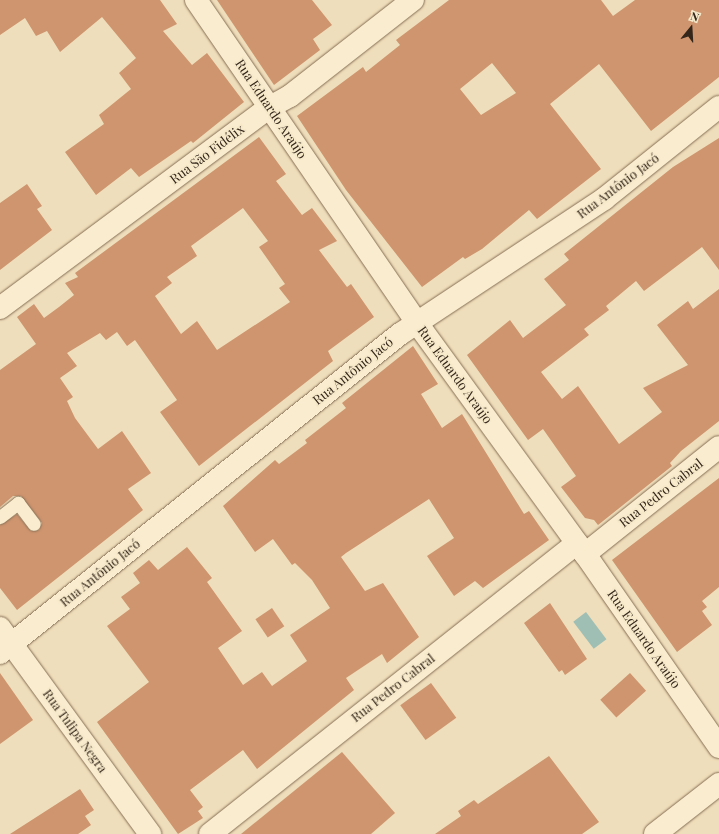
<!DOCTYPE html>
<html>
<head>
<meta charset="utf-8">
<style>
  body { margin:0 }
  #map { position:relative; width:719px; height:834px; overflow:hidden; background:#efdebb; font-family:"Playfair Display",serif }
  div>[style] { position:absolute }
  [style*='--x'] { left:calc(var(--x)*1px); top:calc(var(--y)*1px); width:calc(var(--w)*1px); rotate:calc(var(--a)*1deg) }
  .water>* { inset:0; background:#9fbfb5; transform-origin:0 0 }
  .building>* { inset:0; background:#ce956f; transform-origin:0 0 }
  .roads { filter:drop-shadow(0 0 1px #866e55) drop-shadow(0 0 1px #866e55) }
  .lane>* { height:13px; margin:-6.5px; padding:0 6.5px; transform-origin:6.5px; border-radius:6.5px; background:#faecce }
  .street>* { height:22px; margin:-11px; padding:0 11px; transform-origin:11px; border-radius:11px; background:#faecce }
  span { translate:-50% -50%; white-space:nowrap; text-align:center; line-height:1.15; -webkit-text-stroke:3.5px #f6e9ca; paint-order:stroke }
  .street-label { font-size:13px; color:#34261a }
  .north { position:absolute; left:671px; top:8px; width:40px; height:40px; -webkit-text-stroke:3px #f6e9ca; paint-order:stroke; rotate:18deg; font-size:11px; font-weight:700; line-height:16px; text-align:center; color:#34261a }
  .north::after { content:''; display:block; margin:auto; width:14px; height:18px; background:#34261a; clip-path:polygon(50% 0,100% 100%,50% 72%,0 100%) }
</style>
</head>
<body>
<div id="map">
  <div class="water">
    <i style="left:586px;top:612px;width:34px;height:16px;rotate:53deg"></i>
  </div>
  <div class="building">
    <i style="clip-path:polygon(0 0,160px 0,177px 24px,163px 31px,192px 65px,207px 53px,244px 102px,193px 143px,191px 141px,139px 177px,131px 168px,96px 195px,65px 152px,104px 124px,99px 115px,131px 89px,119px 73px,136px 58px,102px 17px,60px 52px,47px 31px,36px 36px,25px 18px,0 35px)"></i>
    <i style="clip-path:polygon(217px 0,312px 0,332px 25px,313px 39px,320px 50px,274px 85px)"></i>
    <i style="clip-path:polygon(evenodd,449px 0,601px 0,613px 16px,635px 0,719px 0,719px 77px,651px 131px,599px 64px,550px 104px,601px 169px,537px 219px,529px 210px,482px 249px,465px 259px,463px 257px,422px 287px,346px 190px,297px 116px,363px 67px,366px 72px,400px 45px,396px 40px,449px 0,492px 63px,516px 93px,481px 115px,460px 89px,492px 63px)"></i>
    <i style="clip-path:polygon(evenodd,259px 137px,286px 174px,276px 181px,302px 215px,312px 208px,337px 241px,319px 250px,347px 287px,351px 284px,374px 317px,328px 351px,333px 361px,199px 466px,160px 412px,177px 400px,135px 340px,127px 346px,117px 332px,106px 340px,100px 333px,67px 353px,77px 366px,60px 378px,73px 397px,67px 401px,75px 418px,98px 449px,122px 431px,151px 473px,128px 489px,143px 510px,17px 610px,0 588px,0 525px,17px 514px,31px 531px,39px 530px,42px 523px,21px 496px,13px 496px,0 507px,0 370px,36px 344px,17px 317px,34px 304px,44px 318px,59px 307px,74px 295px,65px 283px,78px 277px,75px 273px,259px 137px,243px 208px,268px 241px,259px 247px,285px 284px,279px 288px,290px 302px,217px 350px,197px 321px,181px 334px,155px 296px,172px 283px,167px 277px,197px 256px,191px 246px,243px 208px)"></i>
    <i style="clip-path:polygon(719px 138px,719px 270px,702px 247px,644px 291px,636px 281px,606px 306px,609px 310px,584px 329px,589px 335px,541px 372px,562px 399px,578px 386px,619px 444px,662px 412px,643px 388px,688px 365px,657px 325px,688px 301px,693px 309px,719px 289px,719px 421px,681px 451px,670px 463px,672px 466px,598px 525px,594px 520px,585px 518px,561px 487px,576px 476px,543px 429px,528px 440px,467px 355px,510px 320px,523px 338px,566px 305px,544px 279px,569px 260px,564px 254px,673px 167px)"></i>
    <i style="clip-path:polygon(27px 184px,42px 206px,37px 209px,52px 230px,0 270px,0 203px)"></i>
    <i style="clip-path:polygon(413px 346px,438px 384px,421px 394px,442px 428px,462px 414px,524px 514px,529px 511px,549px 540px,483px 588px,475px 581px,454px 596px,427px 556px,454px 538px,429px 499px,346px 553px,341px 557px,365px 591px,383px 583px,419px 637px,387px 663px,382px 654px,346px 678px,354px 690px,257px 769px,243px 750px,190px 790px,203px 807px,198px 811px,203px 818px,178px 834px,97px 722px,149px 682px,107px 626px,130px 609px,121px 597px,140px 583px,133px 573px,149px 560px,158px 570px,187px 547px,212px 578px,207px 582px,242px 631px,218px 648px,243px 685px,262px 672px,272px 686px,307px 661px,290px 635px,330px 608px,312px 580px,295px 563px,292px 565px,273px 539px,255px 552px,223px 506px,275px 460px,279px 464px,307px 443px,305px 440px,346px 408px,342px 403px)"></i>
    <i style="clip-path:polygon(719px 478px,719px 587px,702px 601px,707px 607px,702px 611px,712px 625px,677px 652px,612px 560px)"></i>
    <i style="clip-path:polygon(550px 603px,587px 659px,565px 675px,562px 670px,559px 672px,524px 623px)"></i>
    <i style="left:272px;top:608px;width:22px;height:20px;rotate:56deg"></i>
    <i style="clip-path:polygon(0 673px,33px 720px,0 744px)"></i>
    <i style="left:630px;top:673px;width:24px;height:40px;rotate:48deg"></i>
    <i style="left:431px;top:683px;width:43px;height:38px;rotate:54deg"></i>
    <i style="clip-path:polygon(342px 752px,395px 813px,371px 834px,241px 834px)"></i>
    <i style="clip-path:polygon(549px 756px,599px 822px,582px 834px,435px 834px,461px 816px,458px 811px,474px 800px,478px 804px)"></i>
    <i style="clip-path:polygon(80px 789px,94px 810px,85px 816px,91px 825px,78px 834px,10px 834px)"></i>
  </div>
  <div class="roads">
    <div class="lane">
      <i style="--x:0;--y:517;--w:23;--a:-38"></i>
      <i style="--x:18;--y:503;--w:26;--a:53"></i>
    </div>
    <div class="street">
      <i style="--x:196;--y:0;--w:391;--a:55.6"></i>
      <i style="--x:417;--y:323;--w:286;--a:54"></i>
      <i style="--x:585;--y:554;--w:235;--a:55.2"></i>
      <i style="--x:0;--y:308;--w:337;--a:-36.7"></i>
      <i style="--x:270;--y:107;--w:23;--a:-29"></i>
      <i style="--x:290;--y:96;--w:156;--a:-38"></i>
      <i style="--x:585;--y:554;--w:171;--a:-38.6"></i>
      <i style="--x:0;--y:628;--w:255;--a:53.9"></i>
      <i style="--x:0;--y:653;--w:512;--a:-38.57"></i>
      <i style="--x:400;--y:334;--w:245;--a:-33.5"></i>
      <i style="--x:604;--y:199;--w:147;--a:-38.7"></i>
      <i style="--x:210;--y:834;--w:468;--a:-38.4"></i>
      <i style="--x:655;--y:834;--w:81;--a:-38"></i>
    </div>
  </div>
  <div class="street-label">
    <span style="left:271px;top:109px;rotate:56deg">Rua Eduardo Araújo</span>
    <span style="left:207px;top:154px;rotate:-37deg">Rua São Fidélix</span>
    <span style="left:618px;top:186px;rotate:-37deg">Rua Antônio Jacó</span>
    <span style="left:353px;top:371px;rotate:-39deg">Rua Antônio Jacó</span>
    <span style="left:455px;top:375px;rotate:54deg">Rua Eduardo Araújo</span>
    <span style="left:661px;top:493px;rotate:-38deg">Rua Pedro Cabral</span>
    <span style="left:100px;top:573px;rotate:-39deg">Rua Antônio Jacó</span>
    <span style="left:644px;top:639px;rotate:55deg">Rua Eduardo Araújo</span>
    <span style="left:393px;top:688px;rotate:-38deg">Rua Pedro Cabral</span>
    <span style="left:75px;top:731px;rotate:54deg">Rua Tulipa Negra</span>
  </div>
  <div class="north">N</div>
</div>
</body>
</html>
